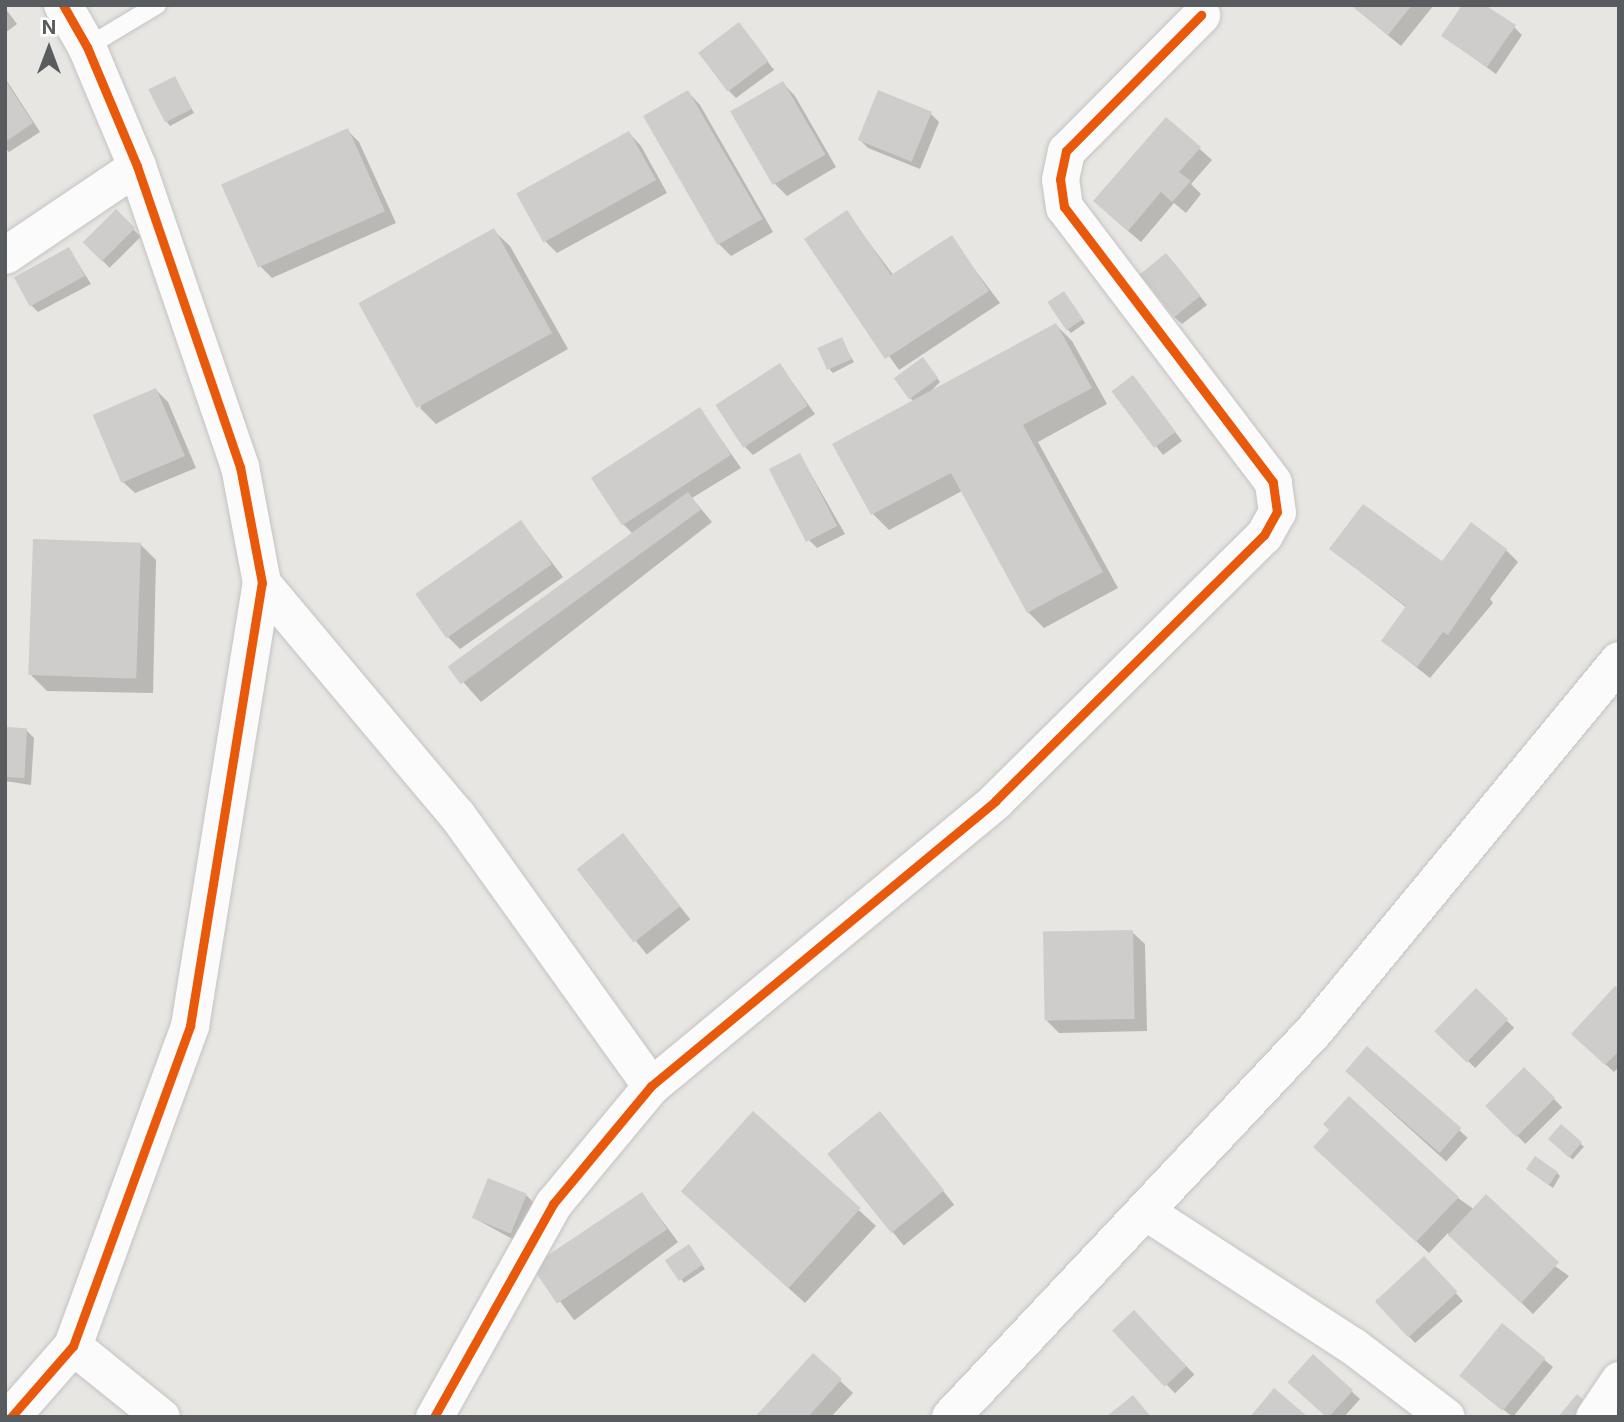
<!DOCTYPE html>
<html>
<head>
<meta charset="utf-8">
<style>
  body { margin:0 }
  #map { position:relative; width:1624px; height:1422px; overflow:hidden; background:#e8e6e2; font-family:Inter,sans-serif }
  div>[style] { position:absolute }
  [style*='--x'] { left:calc(var(--x)*1px); top:calc(var(--y)*1px); width:calc(var(--w)*1px); rotate:calc(var(--a)*1deg) }
  .shadow>* { inset:0; background:#0003; transform-origin:0 0 }
  .building>* { inset:0; background:#cfcdcb; transform-origin:0 0 }
  .roads { filter:drop-shadow(0 0 2px #c3c3c3) drop-shadow(0 0 2px #c3c3c3) }
  .lane>* { height:18px; margin:-9px; padding:0 9px; transform-origin:9px; border-radius:9px; background:#fcfbfb }
  .street>* { height:37px; margin:-18.5px; padding:0 18.5px; transform-origin:18.5px; border-radius:18.5px; background:#fcfbfb }
  .secondary>* { height:38px; margin:-19px; padding:0 19px; transform-origin:19px; border-radius:19px; background:#fcfbfb }
  .cycleway>* { height:9px; margin:-4.5px; padding:0 4.5px; transform-origin:4.5px; border-radius:4.5px; background:#e8590c }
  span { translate:-50% -50%; white-space:nowrap; text-align:center; line-height:1.15; -webkit-text-stroke:6px #fff; paint-order:stroke }
  .frame { position:absolute; inset:0; border:7px solid #595c5f; pointer-events:none }
  .north { position:absolute; left:14px; top:14px; width:70px; height:70px; -webkit-text-stroke:5px #fff; paint-order:stroke; rotate:0deg; font-size:19px; font-weight:700; line-height:28px; text-align:center; color:#595c5f }
  .north::after { content:''; display:block; margin:auto; width:24px; height:32px; background:#595c5f; clip-path:polygon(50% 0,100% 100%,50% 72%,0 100%) }
</style>
</head>
<body>
<div id="map">
  <div class="shadow">
    <i style="clip-path:polygon(1351px 5px,1434px 5px,1401px 46px)"></i>
    <i style="clip-path:polygon(5px 8px,17px 24px,5px 33px)"></i>
    <i style="clip-path:polygon(739px 24px,774px 70px,736px 98px,728px 90px)"></i>
    <i style="clip-path:polygon(1514px 27px,1522px 35px,1496px 74px,1443px 36px)"></i>
    <i style="clip-path:polygon(5px 78px,40px 132px,9px 152px,5px 148px)"></i>
    <i style="clip-path:polygon(175px 78px,194px 113px,170px 126px,167px 122px)"></i>
    <i style="clip-path:polygon(783px 83px,795px 96px,836px 167px,787px 196px,775px 184px)"></i>
    <i style="clip-path:polygon(688px 92px,700px 105px,773px 232px,731px 256px,719px 244px,645px 116px)"></i>
    <i style="clip-path:polygon(931px 114px,939px 122px,920px 169px,868px 148px,860px 140px)"></i>
    <i style="clip-path:polygon(1166px 119px,1212px 160px,1191px 184px,1201px 194px,1186px 213px,1174px 203px,1141px 242px,1107px 213px)"></i>
    <i style="clip-path:polygon(347px 130px,359px 142px,396px 223px,272px 278px,260px 266px,224px 186px)"></i>
    <i style="clip-path:polygon(629px 133px,641px 146px,667px 193px,557px 253px,545px 241px)"></i>
    <i style="left:116px;top:212px;width:35px;height:44px;rotate:45deg"></i>
    <i style="clip-path:polygon(847px 213px,894px 276px,951px 238px,1000px 303px,899px 370px,807px 240px)"></i>
    <i style="clip-path:polygon(493px 230px,510px 246px,568px 349px,436px 424px,420px 408px)"></i>
    <i style="clip-path:polygon(69px 249px,91px 284px,38px 312px,30px 304px)"></i>
    <i style="clip-path:polygon(1174px 263px,1207px 305px,1182px 324px,1174px 317px)"></i>
    <i style="clip-path:polygon(1067px 296px,1085px 323px,1071px 333px,1067px 329px)"></i>
    <i style="clip-path:polygon(1056px 325px,1072px 341px,1107px 404px,1038px 442px,1118px 588px,1044px 628px,1028px 612px,962px 491px,889px 530px,873px 514px,834px 444px,914px 401px,910px 398px,926px 363px,940px 382px,928px 394px)"></i>
    <i style="clip-path:polygon(841px 340px,854px 362px,833px 373px,830px 370px)"></i>
    <i style="clip-path:polygon(780px 365px,815px 414px,753px 455px,745px 447px)"></i>
    <i style="clip-path:polygon(1140px 385px,1182px 441px,1163px 455px,1113px 391px)"></i>
    <i style="clip-path:polygon(156px 390px,168px 402px,196px 468px,135px 493px,122px 481px)"></i>
    <i style="clip-path:polygon(700px 409px,741px 468px,692px 498px,712px 522px,481px 702px,456px 674px,634px 535px,622px 523px)"></i>
    <i style="clip-path:polygon(800px 455px,845px 534px,817px 548px,809px 540px)"></i>
    <i style="clip-path:polygon(521px 522px,563px 577px,460px 649px,448px 637px)"></i>
    <i style="clip-path:polygon(140px 544px,156px 560px,153px 693px,47px 691px,31px 675px)"></i>
    <i style="clip-path:polygon(1331px 549px,1442px 564px,1506px 550px,1518px 562px,1490px 599px,1493px 603px,1430px 678px,1383px 641px,1407px 608px)"></i>
    <i style="clip-path:polygon(5px 728px,26px 730px,34px 738px,31px 785px,5px 781px)"></i>
    <i style="left:623px;top:836px;width:107px;height:56px;rotate:51deg"></i>
    <i style="clip-path:polygon(1132px 932px,1145px 944px,1147px 1031px,1059px 1033px,1047px 1021px)"></i>
    <i style="left:1476px;top:991px;width:53px;height:56px;rotate:44deg"></i>
    <i style="clip-path:polygon(1619px 992px,1619px 1067px,1614px 1072px,1581px 1042px)"></i>
    <i style="left:1368px;top:1048px;width:134px;height:32px;rotate:42deg"></i>
    <i style="left:1524px;top:1069px;width:54px;height:52px;rotate:45deg"></i>
    <i style="clip-path:polygon(754px 1113px,876px 1226px,805px 1303px,698px 1206px)"></i>
    <i style="left:880px;top:1113px;width:118px;height:65px;rotate:51deg"></i>
    <i style="left:1561px;top:1126px;width:31px;height:17px;rotate:42deg"></i>
    <i style="clip-path:polygon(1327px 1159px,1458px 1198px,1569px 1276px,1533px 1314px,1448px 1233px,1429px 1253px)"></i>
    <i style="clip-path:polygon(1531px 1172px,1557px 1173px,1560px 1176px,1553px 1188px)"></i>
    <i style="left:642px;top:1194px;width:60px;height:130px;rotate:53deg"></i>
    <i style="clip-path:polygon(526px 1195px,534px 1203px,518px 1242px,474px 1218px)"></i>
    <i style="clip-path:polygon(692px 1250px,705px 1269px,684px 1283px,668px 1261px)"></i>
    <i style="clip-path:polygon(1431px 1266px,1463px 1301px,1415px 1343px,1376px 1300px)"></i>
    <i style="left:1134px;top:1312px;width:87px;height:27px;rotate:46deg"></i>
    <i style="clip-path:polygon(1503px 1326px,1553px 1367px,1513px 1417px,1469px 1383px)"></i>
    <i style="clip-path:polygon(814px 1356px,853px 1393px,831px 1417px,758px 1417px)"></i>
    <i style="clip-path:polygon(1313px 1357px,1360px 1399px,1344px 1417px,1329px 1417px,1298px 1390px)"></i>
  </div>
  <div class="building">
    <i style="clip-path:polygon(1351px 5px,1412px 5px,1388px 35px)"></i>
    <i style="clip-path:polygon(1462px 5px,1485px 5px,1516px 25px,1487px 67px,1441px 36px)"></i>
    <i style="left:739px;top:22px;width:49px;height:51px;rotate:53deg"></i>
    <i style="left:175px;top:76px;width:37px;height:30px;rotate:63deg"></i>
    <i style="clip-path:polygon(5px 80px,33px 123px,5px 142px)"></i>
    <i style="left:783px;top:81px;width:85px;height:61px;rotate:60deg"></i>
    <i style="left:688px;top:90px;width:149px;height:52px;rotate:60deg"></i>
    <i style="left:878px;top:90px;width:58px;height:54px;rotate:22deg"></i>
    <i style="clip-path:polygon(1166px 117px,1201px 147px,1179px 172px,1191px 181px,1172px 202px,1161px 192px,1128px 231px,1093px 201px)"></i>
    <i style="left:348px;top:128px;width:91px;height:139px;rotate:66deg"></i>
    <i style="left:629px;top:131px;width:56px;height:129px;rotate:61deg"></i>
    <i style="left:116px;top:209px;width:27px;height:47px;rotate:45deg"></i>
    <i style="clip-path:polygon(847px 210px,891px 275px,952px 235px,989px 291px,885px 359px,804px 239px)"></i>
    <i style="left:494px;top:228px;width:120px;height:155px;rotate:61deg"></i>
    <i style="left:69px;top:247px;width:33px;height:63px;rotate:61deg"></i>
    <i style="left:1166px;top:253px;width:55px;height:34px;rotate:51deg"></i>
    <i style="left:1064px;top:291px;width:34px;height:20px;rotate:56deg"></i>
    <i style="clip-path:polygon(1056px 323px,1092px 388px,1023px 425px,1103px 572px,1027px 613px,951px 473px,871px 515px,832px 444px)"></i>
    <i style="left:842px;top:337px;width:24px;height:27px;rotate:66deg"></i>
    <i style="left:923px;top:357px;width:26px;height:36px;rotate:54deg"></i>
    <i style="left:780px;top:363px;width:51px;height:77px;rotate:57deg"></i>
    <i style="left:1133px;top:375px;width:71px;height:27px;rotate:53deg"></i>
    <i style="left:156px;top:388px;width:74px;height:69px;rotate:67deg"></i>
    <i style="left:700px;top:407px;width:57px;height:130px;rotate:57deg"></i>
    <i style="left:800px;top:453px;width:82px;height:35px;rotate:63deg"></i>
    <i style="left:688px;top:492px;width:22px;height:297px;rotate:54deg"></i>
    <i style="clip-path:polygon(1363px 504px,1442px 561px,1471px 522px,1507px 549px,1448px 635px,1443px 632px,1417px 667px,1381px 641px,1406px 606px,1329px 549px)"></i>
    <i style="left:521px;top:520px;width:54px;height:129px;rotate:55deg"></i>
    <i style="left:33px;top:539px;width:108px;height:136px;rotate:2deg"></i>
    <i style="left:5px;top:727px;width:22px;height:50px;rotate:3deg"></i>
    <i style="left:623px;top:833px;width:93px;height:59px;rotate:52deg"></i>
    <i style="left:1133px;top:930px;width:89px;height:90px;rotate:89deg"></i>
    <i style="clip-path:polygon(1615px 986px,1619px 989px,1619px 1051px,1605px 1065px,1571px 1034px)"></i>
    <i style="left:1476px;top:988px;width:45px;height:60px;rotate:44deg"></i>
    <i style="left:1367px;top:1046px;width:125px;height:33px;rotate:41deg"></i>
    <i style="left:1524px;top:1067px;width:44px;height:55px;rotate:45deg"></i>
    <i style="clip-path:polygon(1349px 1096px,1459px 1197px,1416px 1242px,1313px 1147px,1329px 1130px,1323px 1124px)"></i>
    <i style="left:753px;top:1111px;width:145px;height:108px;rotate:42deg"></i>
    <i style="left:880px;top:1111px;width:102px;height:68px;rotate:51deg"></i>
    <i style="left:1561px;top:1124px;width:28px;height:20px;rotate:41deg"></i>
    <i style="left:1535px;top:1156px;width:28px;height:16px;rotate:35deg"></i>
    <i style="left:488px;top:1178px;width:42px;height:43px;rotate:22deg"></i>
    <i style="left:642px;top:1192px;width:45px;height:133px;rotate:56deg"></i>
    <i style="left:1486px;top:1194px;width:100px;height:56px;rotate:43deg"></i>
    <i style="left:689px;top:1244px;width:25px;height:29px;rotate:56deg"></i>
    <i style="left:1424px;top:1256px;width:49px;height:67px;rotate:47deg"></i>
    <i style="left:1134px;top:1310px;width:77px;height:30px;rotate:47deg"></i>
    <i style="left:1502px;top:1323px;width:56px;height:68px;rotate:39deg"></i>
    <i style="clip-path:polygon(813px 1353px,842px 1379px,808px 1417px,755px 1417px)"></i>
    <i style="left:1313px;top:1354px;width:54px;height:38px;rotate:42deg"></i>
    <i style="clip-path:polygon(1274px 1388px,1308px 1417px,1250px 1417px)"></i>
    <i style="clip-path:polygon(1577px 1394px,1595px 1410px,1590px 1417px,1558px 1417px)"></i>
    <i style="clip-path:polygon(1133px 1395px,1151px 1417px,1106px 1417px)"></i>
  </div>
  <div class="roads">
    <div class="lane">
      <i style="--x:87;--y:47;--w:82;--a:-31"></i>
    </div>
    <div class="street">
      <i style="--x:5;--y:255;--w:159;--a:-34"></i>
      <i style="--x:262;--y:583;--w:303;--a:50"></i>
      <i style="--x:457;--y:815;--w:333;--a:54.4"></i>
      <i style="--x:1145;--y:1211;--w:248;--a:33"></i>
      <i style="--x:1353;--y:1346;--w:117;--a:37.4"></i>
      <i style="--x:73;--y:1346;--w:113;--a:38.9"></i>
      <i style="--x:434;--y:1417;--w:244;--a:-60.8"></i>
      <i style="--x:553;--y:1204;--w:153;--a:-50.3"></i>
      <i style="--x:651;--y:1086;--w:447;--a:-39.6"></i>
      <i style="--x:995;--y:801;--w:378;--a:-44.7"></i>
      <i style="--x:1264;--y:535;--w:26;--a:-61"></i>
      <i style="--x:1277;--y:512;--w:30;--a:-98"></i>
      <i style="--x:1273;--y:482;--w:345;--a:-127.2"></i>
      <i style="--x:1064;--y:207;--w:28;--a:-98"></i>
      <i style="--x:1060;--y:179;--w:29;--a:-78"></i>
      <i style="--x:1066;--y:151;--w:192;--a:-45.2"></i>
      <i style="--x:1594;--y:1417;--w:45;--a:-56"></i>
    </div>
    <div class="secondary">
      <i style="--x:11;--y:1417;--w:94;--a:-48.9"></i>
      <i style="--x:73;--y:1346;--w:341;--a:-69.9"></i>
      <i style="--x:190;--y:1026;--w:449;--a:-80.8"></i>
      <i style="--x:262;--y:583;--w:118;--a:-100.7"></i>
      <i style="--x:240;--y:467;--w:318;--a:-108.9"></i>
      <i style="--x:137;--y:166;--w:129;--a:-112.8"></i>
      <i style="--x:87;--y:47;--w:48;--a:-119.7"></i>
      <i style="--x:951;--y:1417;--w:531;--a:-46.75"></i>
      <i style="--x:1315;--y:1030;--w:478;--a:-50.5"></i>
    </div>
  </div>
  <div class="cycleway">
    <i style="--x:11;--y:1417;--w:94;--a:-48.9"></i>
    <i style="--x:73;--y:1346;--w:341;--a:-69.9"></i>
    <i style="--x:190;--y:1026;--w:449;--a:-80.8"></i>
    <i style="--x:262;--y:583;--w:118;--a:-100.7"></i>
    <i style="--x:240;--y:467;--w:318;--a:-108.9"></i>
    <i style="--x:137;--y:166;--w:129;--a:-112.8"></i>
    <i style="--x:87;--y:47;--w:48;--a:-119.7"></i>
    <i style="--x:434;--y:1417;--w:244;--a:-60.8"></i>
    <i style="--x:553;--y:1204;--w:153;--a:-50.3"></i>
    <i style="--x:651;--y:1086;--w:447;--a:-39.6"></i>
    <i style="--x:995;--y:801;--w:378;--a:-44.7"></i>
    <i style="--x:1264;--y:535;--w:26;--a:-61"></i>
    <i style="--x:1277;--y:512;--w:30;--a:-98"></i>
    <i style="--x:1273;--y:482;--w:345;--a:-127.2"></i>
    <i style="--x:1064;--y:207;--w:28;--a:-98"></i>
    <i style="--x:1060;--y:179;--w:29;--a:-78"></i>
    <i style="--x:1066;--y:151;--w:192;--a:-45.2"></i>
  </div>
  <div class="frame"></div>
  <div class="north">N</div>
</div>
</body>
</html>
